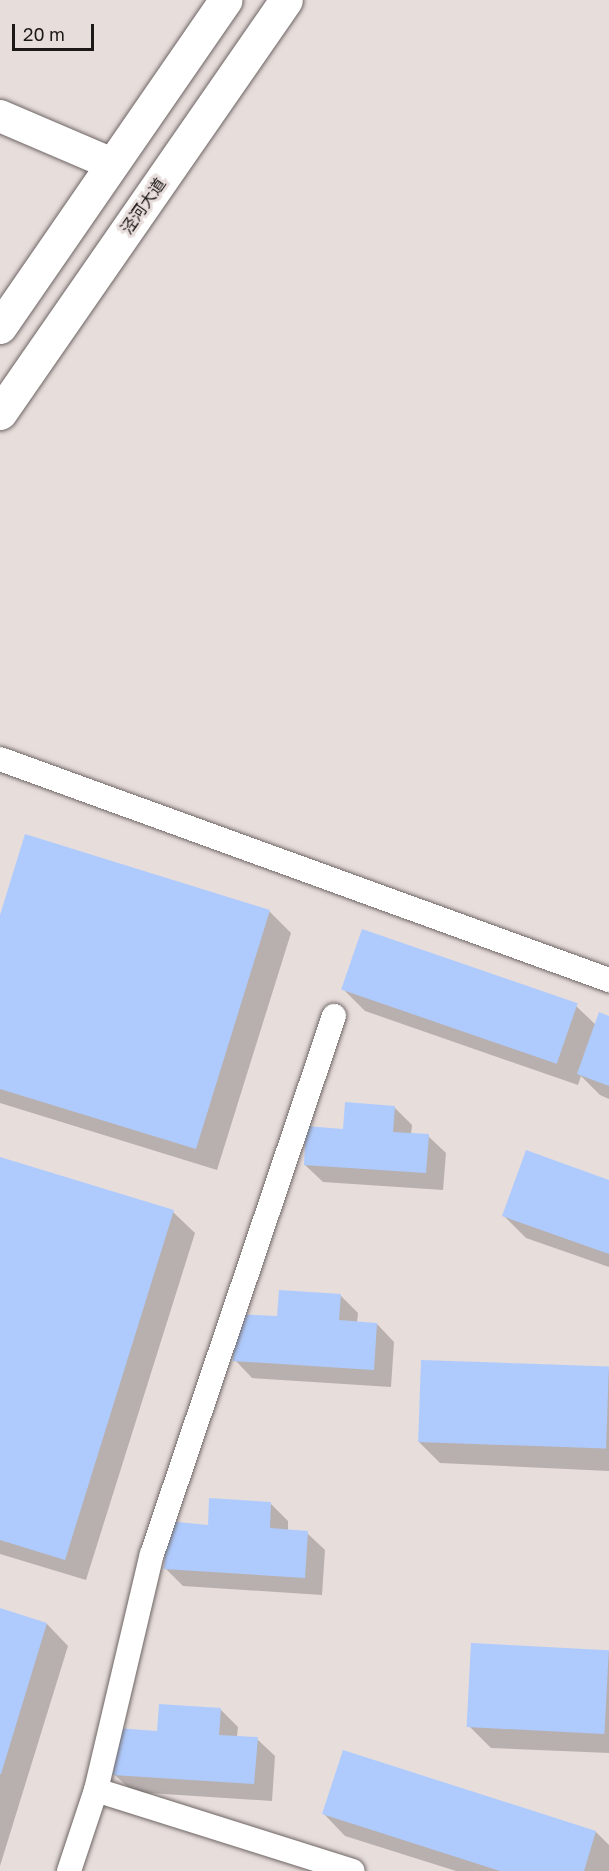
<!DOCTYPE html>
<html>
<head>
<meta charset="utf-8">
<style>
  body { margin:0 }
  #map { position:relative; width:609px; height:1871px; overflow:hidden; background:#e7dddb; font-family:"Golos Text","Noto Sans SC",sans-serif }
  div>[style] { position:absolute }
  [style*='--x'] { left:calc(var(--x)*1px); top:calc(var(--y)*1px); width:calc(var(--w)*1px); rotate:calc(var(--a)*1deg) }
  .shadow>* { inset:0; background:#0003 }
  .building>* { inset:0; background:#afcbfd; transform-origin:0 0 }
  .roads { filter:drop-shadow(0 0 2px #6d6564) drop-shadow(0 0 2px #6d6564) }
  .minor>* { height:24px; margin:-12px; padding:0 12px; transform-origin:12px; border-radius:12px; background:#fff }
  .tertiary>* { height:32px; margin:-16px; padding:0 16px; transform-origin:16px; border-radius:16px; background:#fff }
  .primary>* { height:33px; margin:-16.5px; padding:0 16.5px; transform-origin:16.5px; border-radius:16.5px; background:#fff }
  span { translate:-50% -50%; white-space:nowrap; text-align:center; line-height:1.15; -webkit-text-stroke:6px #e7dddb; paint-order:stroke }
  .street-label { font-size:16px; color:#1b1817 }
  .scale { position:absolute; left:12px; top:24px; width:82px; height:27px; box-sizing:border-box; border:3px solid #1b1817; border-top:0; padding-left:8px; font-size:18px; line-height:21px; white-space:nowrap; color:#1b1817; -webkit-text-stroke:4px #e7dddb; paint-order:stroke }
</style>
</head>
<body>
<div id="map">
  <div class="shadow">
    <i style="clip-path:polygon(269px 911px,291px 933px,217px 1170px,0 1103px,0 920px)"></i>
    <i style="clip-path:polygon(343px 989px,576px 1006px,596px 1025px,609px 1017px,609px 1099px,600px 1095px,581px 1076px,578px 1085px,365px 1011px)"></i>
    <i style="clip-path:polygon(394px 1107px,412px 1125px,411px 1135px,428px 1136px,446px 1153px,443px 1190px,323px 1182px,305px 1165px,344px 1130px)"></i>
    <i style="clip-path:polygon(0 1159px,173px 1212px,195px 1233px,86px 1580px,0 1554px)"></i>
    <i style="clip-path:polygon(609px 1181px,609px 1267px,526px 1238px,504px 1216px)"></i>
    <i style="clip-path:polygon(340px 1295px,358px 1313px,357px 1323px,377px 1324px,394px 1342px,391px 1387px,252px 1378px,235px 1360px)"></i>
    <i style="clip-path:polygon(609px 1370px,609px 1471px,440px 1463px,418px 1441px)"></i>
    <i style="clip-path:polygon(271px 1504px,288px 1521px,288px 1531px,307px 1533px,325px 1550px,322px 1595px,183px 1586px,165px 1568px,209px 1526px)"></i>
    <i style="clip-path:polygon(0 1610px,47px 1624px,68px 1646px,0 1866px)"></i>
    <i style="clip-path:polygon(609px 1651px,609px 1753px,491px 1748px,469px 1726px)"></i>
    <i style="clip-path:polygon(221px 1710px,238px 1727px,237px 1737px,257px 1739px,275px 1756px,272px 1801px,133px 1792px,115px 1775px)"></i>
    <i style="clip-path:polygon(324px 1814px,596px 1832px,609px 1845px,609px 1871px,456px 1871px,345px 1836px)"></i>
  </div>
  <div class="building">
    <i style="clip-path:polygon(25px 834px,270px 910px,196px 1149px,0 1089px,0 915px)"></i>
    <i style="left:362px;top:929px;width:228px;height:64px;rotate:19deg"></i>
    <i style="clip-path:polygon(599px 1012px,609px 1016px,609px 1086px,577px 1074px)"></i>
    <i style="clip-path:polygon(345px 1102px,395px 1106px,393px 1132px,429px 1134px,426px 1173px,304px 1165px,306px 1126px,343px 1129px)"></i>
    <i style="clip-path:polygon(526px 1150px,609px 1180px,609px 1254px,502px 1216px)"></i>
    <i style="clip-path:polygon(0 1157px,174px 1210px,65px 1560px,0 1540px)"></i>
    <i style="clip-path:polygon(279px 1290px,341px 1294px,339px 1320px,377px 1323px,374px 1370px,233px 1361px,236px 1314px,277px 1316px)"></i>
    <i style="left:421px;top:1360px;width:188px;height:82px;rotate:2deg"></i>
    <i style="clip-path:polygon(209px 1498px,271px 1502px,270px 1528px,308px 1531px,305px 1578px,164px 1569px,167px 1521px,208px 1525px)"></i>
    <i style="clip-path:polygon(0 1608px,47px 1623px,1px 1774px,0 1774px)"></i>
    <i style="left:471px;top:1643px;width:138px;height:84px;rotate:3deg"></i>
    <i style="clip-path:polygon(159px 1704px,221px 1708px,219px 1735px,258px 1737px,254px 1784px,113px 1775px,117px 1728px,157px 1731px)"></i>
    <i style="clip-path:polygon(343px 1750px,596px 1831px,584px 1871px,500px 1871px,322px 1814px)"></i>
  </div>
  <div class="roads">
    <div class="minor">
      <i style="--x:0;--y:759;--w:648;--a:19.95"></i>
      <i style="--x:96;--y:1790;--w:243;--a:-76.7"></i>
      <i style="--x:152;--y:1554;--w:568;--a:-71.31"></i>
      <i style="--x:69;--y:1871;--w:85;--a:-71.6"></i>
      <i style="--x:96;--y:1790;--w:269;--a:17.5"></i>
    </div>
    <div class="tertiary">
      <i style="--x:0;--y:116;--w:122;--a:23.2"></i>
    </div>
    <div class="primary">
      <i style="--x:0;--y:327;--w:397;--a:-55.4"></i>
      <i style="--x:0;--y:413;--w:502;--a:-55.3"></i>
    </div>
  </div>
  <div class="street-label">
    <span style="left:143px;top:206px;rotate:-55deg">泾河大道</span>
  </div>
  <div class="scale">20 m</div>
</div>
</body>
</html>
